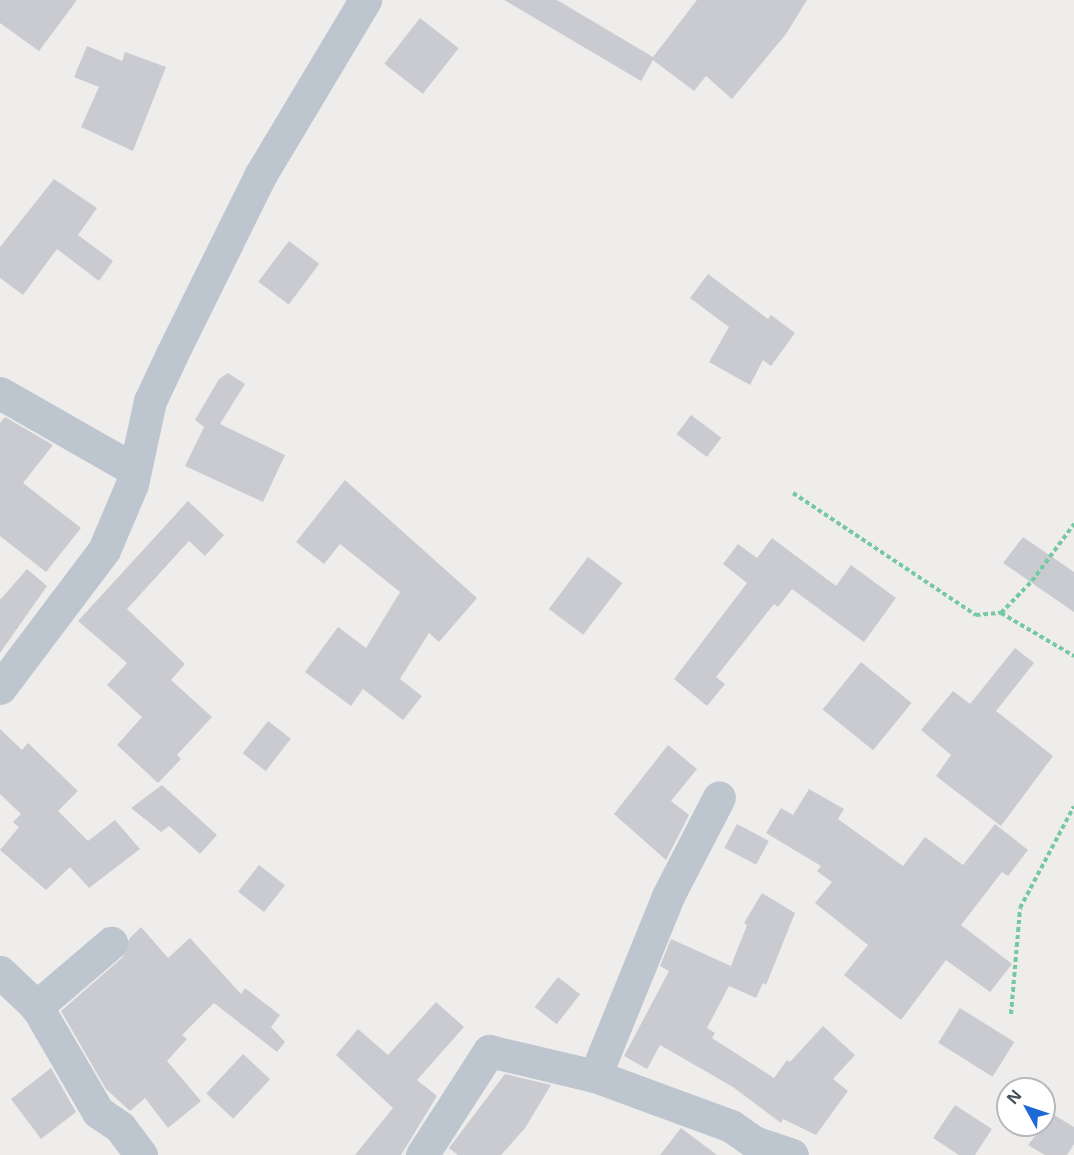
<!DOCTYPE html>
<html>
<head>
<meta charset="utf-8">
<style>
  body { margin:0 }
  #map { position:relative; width:1074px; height:1155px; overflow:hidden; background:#efecec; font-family:"Noto Sans",sans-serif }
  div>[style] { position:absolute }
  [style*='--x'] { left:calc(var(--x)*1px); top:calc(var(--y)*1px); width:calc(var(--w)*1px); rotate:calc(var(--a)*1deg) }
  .building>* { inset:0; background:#c9cbd1; transform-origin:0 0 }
  .path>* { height:4px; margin-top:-2px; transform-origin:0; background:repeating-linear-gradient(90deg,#74c9a1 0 4.5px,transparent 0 7.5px) }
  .minor>* { height:33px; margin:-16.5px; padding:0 16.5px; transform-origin:16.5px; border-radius:16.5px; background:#bdc6ce }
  span { translate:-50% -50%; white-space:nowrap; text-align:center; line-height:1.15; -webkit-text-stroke:4.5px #fff; paint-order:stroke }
  .north { position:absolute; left:996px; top:1077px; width:60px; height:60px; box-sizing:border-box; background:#fff; border:2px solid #b5b9bc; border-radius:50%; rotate:310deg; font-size:16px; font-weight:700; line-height:24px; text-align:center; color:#454f58 }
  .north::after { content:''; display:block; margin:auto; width:21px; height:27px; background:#1e69d6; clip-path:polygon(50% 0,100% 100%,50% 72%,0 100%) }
</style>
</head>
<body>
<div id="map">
  <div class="building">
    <i style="clip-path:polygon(0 0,77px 0,39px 51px,0 23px)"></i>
    <i style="clip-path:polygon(504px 0,557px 0,653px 57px,697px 0,807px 0,786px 34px,732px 99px,706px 76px,694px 91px,653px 60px,641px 81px)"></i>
    <i style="left:420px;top:18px;width:49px;height:58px;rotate:38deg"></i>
    <i style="clip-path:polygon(87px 46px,122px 61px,125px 52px,166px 67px,133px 151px,81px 127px,99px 87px,74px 77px)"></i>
    <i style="clip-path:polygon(54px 179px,97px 208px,78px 235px,113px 261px,99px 281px,57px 249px,23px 295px,0 278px,0 247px)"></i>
    <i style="left:289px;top:241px;width:38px;height:51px;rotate:37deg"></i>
    <i style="clip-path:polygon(708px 274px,768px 319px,771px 315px,795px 333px,771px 366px,763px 360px,750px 385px,709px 362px,729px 327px,690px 298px)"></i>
    <i style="clip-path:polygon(228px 373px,245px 384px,220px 424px,285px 455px,263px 502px,185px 466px,204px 427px,195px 420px,219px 379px)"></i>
    <i style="left:691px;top:415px;width:38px;height:24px;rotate:37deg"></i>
    <i style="clip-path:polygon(5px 417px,53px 445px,23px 483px,81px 528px,46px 572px,0 536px,0 423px)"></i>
    <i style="clip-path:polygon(345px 480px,477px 598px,439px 642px,429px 633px,400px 679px,422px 696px,403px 720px,363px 689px,351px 706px,305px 672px,338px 627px,366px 648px,400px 592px,340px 544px,324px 564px,296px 542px)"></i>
    <i style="clip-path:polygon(188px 501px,224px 535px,205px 556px,189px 541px,127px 609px,185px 664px,171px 680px,212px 717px,177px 755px,181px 759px,158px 783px,117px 745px,142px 717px,107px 685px,127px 663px,78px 621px)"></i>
    <i style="clip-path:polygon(1023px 537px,1074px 572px,1074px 612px,1003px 563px)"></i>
    <i style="clip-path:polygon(772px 538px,836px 586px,851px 565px,896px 598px,864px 642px,792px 589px,778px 607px,774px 604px,716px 677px,725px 684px,707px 706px,674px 679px,747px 583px,723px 564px,738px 544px,757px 558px)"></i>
    <i style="left:588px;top:557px;width:43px;height:65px;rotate:37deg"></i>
    <i style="clip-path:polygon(27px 569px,47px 586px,0 653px,0 600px)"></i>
    <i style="clip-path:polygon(1015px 648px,1034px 663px,996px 711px,1053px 756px,1001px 826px,936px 776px,951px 755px,921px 730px,953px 691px,970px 704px)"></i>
    <i style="left:861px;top:662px;width:65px;height:61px;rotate:39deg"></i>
    <i style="left:268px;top:721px;width:29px;height:41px;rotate:38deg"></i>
    <i style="clip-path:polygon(0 729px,22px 750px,28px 743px,78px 791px,58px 811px,88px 841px,115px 820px,140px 849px,89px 888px,70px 867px,46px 890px,0 850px,19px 827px,13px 822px,21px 814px,0 794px)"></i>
    <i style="clip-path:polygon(668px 745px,697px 769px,671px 801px,689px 815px,666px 860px,614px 814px)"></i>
    <i style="clip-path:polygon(162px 785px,217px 835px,200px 854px,169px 826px,161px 832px,131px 808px)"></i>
    <i style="clip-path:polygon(809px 789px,844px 809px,838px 819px,903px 866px,925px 837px,963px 865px,995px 824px,1028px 850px,1008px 876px,1002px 872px,961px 925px,1012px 964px,990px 992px,946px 960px,901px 1020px,844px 975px,868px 945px,815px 903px,832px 882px,817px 871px,821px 866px,766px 833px,781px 808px,793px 815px)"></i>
    <i style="left:737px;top:824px;width:36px;height:27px;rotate:28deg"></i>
    <i style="left:259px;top:865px;width:33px;height:34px;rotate:38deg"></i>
    <i style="clip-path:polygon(762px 893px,795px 913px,766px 985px,763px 983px,756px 998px,729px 986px,707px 1028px,715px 1033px,712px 1038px,774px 1078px,787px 1060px,790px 1062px,823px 1026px,855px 1055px,833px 1079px,848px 1091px,816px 1135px,783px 1119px,781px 1123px,733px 1087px,660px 1045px,647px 1069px,624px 1056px,669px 971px,660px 966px,671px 939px,731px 966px,747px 925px,744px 923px)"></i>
    <i style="clip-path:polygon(141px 927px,168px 958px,190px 938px,241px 994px,245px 988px,280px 1015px,271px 1027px,285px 1042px,277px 1052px,214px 1003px,182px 1035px,187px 1039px,167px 1061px,201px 1101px,168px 1128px,145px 1098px,130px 1111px,106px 1089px,61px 1011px,123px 957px,129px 939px)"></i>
    <i style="left:558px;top:977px;width:28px;height:38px;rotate:38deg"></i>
    <i style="clip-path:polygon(436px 1002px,464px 1027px,417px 1080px,437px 1096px,401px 1155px,355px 1155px,393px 1108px,336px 1055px,358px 1029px,388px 1055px)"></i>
    <i style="left:960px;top:1008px;width:64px;height:41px;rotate:32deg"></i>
    <i style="left:243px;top:1054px;width:37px;height:54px;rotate:43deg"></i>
    <i style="clip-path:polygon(51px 1068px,76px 1112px,41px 1139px,11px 1099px)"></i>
    <i style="clip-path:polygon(505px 1074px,551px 1085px,525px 1128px,501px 1155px,458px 1155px,449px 1148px)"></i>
    <i style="clip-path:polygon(955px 1105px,992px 1129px,975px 1155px,959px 1155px,933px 1138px)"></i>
    <i style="clip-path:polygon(1049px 1112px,1074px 1127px,1074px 1144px,1067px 1155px,1045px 1155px,1028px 1145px,1044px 1125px)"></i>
    <i style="clip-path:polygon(681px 1128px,717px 1155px,660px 1155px)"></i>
  </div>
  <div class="path">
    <i style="--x:793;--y:493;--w:220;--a:33.7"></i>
    <i style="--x:976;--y:615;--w:25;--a:-5"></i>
    <i style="--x:1001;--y:613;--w:45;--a:-45.9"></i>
    <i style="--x:1032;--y:581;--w:71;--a:-53.6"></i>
    <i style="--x:1001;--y:613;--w:85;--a:30.5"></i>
    <i style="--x:1011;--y:1014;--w:106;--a:-85.1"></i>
    <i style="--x:1020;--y:908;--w:115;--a:-62.1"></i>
  </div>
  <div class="minor">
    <i style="--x:0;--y:393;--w:155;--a:29.7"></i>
    <i style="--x:0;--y:688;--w:173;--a:-53"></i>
    <i style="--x:104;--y:550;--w:72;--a:-67"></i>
    <i style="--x:132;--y:484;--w:85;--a:-77.8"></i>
    <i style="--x:150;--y:401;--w:52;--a:-64.9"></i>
    <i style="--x:172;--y:354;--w:201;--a:-63.7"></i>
    <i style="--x:261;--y:174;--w:203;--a:-59.1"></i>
    <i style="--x:0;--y:972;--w:51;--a:43.4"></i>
    <i style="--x:37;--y:1007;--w:121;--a:59.8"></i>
    <i style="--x:98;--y:1112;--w:27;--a:34"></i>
    <i style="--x:120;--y:1127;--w:35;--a:53"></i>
    <i style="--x:36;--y:1007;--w:99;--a:-40.5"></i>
    <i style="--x:595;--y:1076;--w:194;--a:-67.9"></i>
    <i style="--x:668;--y:896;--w:111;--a:-62.7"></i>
    <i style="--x:422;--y:1155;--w:124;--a:-57.2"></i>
    <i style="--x:489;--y:1051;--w:109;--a:13.3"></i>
    <i style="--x:595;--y:1076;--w:145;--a:20.2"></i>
    <i style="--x:731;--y:1126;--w:28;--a:35"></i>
    <i style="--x:754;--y:1142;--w:40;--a:18.9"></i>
  </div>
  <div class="north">N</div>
</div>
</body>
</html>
